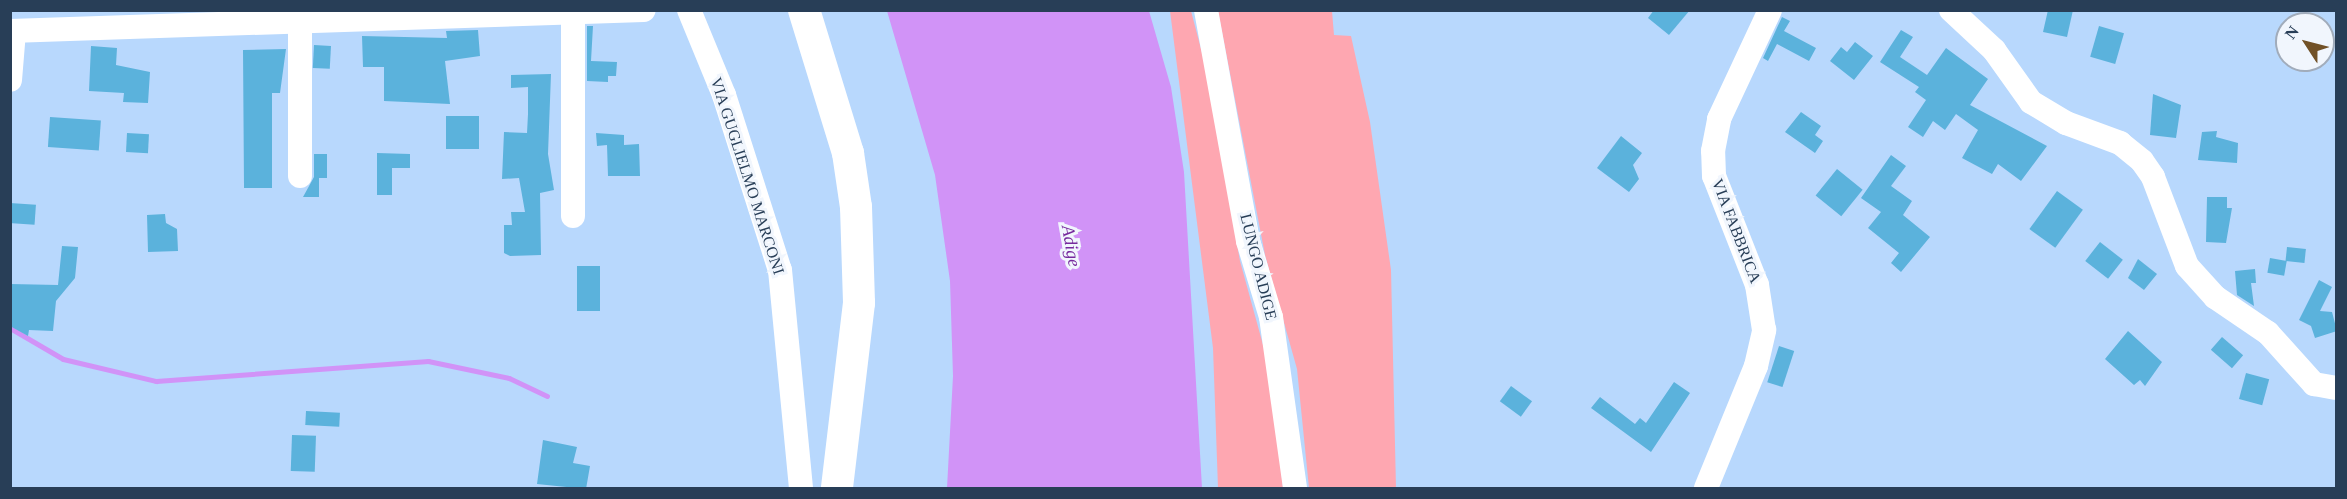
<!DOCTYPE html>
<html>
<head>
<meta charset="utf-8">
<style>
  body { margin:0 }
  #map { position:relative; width:2347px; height:499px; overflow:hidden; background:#b8d8fd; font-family:"Times New Roman",serif }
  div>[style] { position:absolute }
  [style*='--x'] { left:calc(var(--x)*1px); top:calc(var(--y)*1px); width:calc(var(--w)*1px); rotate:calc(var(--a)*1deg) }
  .green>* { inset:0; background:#fea7b1 }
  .water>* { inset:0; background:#d193f7 }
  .stream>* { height:5px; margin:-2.5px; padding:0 2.5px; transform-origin:2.5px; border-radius:2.5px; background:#d193f7 }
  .building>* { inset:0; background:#5bb2dc; transform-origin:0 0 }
  .minor>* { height:24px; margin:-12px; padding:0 12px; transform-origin:12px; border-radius:12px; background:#fff }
  .major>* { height:32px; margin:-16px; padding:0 16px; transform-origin:16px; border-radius:16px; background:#fff }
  span { translate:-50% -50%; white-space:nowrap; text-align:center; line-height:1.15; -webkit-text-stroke:6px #f1f6fd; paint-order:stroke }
  .street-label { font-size:16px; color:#283e57 }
  .water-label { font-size:18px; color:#76299d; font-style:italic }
  .frame { position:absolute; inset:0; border:12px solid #283e57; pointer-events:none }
  .north { position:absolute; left:2275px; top:12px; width:60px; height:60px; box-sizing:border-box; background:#f1f6fd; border:2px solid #a1acbb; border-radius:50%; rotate:306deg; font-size:16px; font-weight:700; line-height:24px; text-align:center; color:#283e57 }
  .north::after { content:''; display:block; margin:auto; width:21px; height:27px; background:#715127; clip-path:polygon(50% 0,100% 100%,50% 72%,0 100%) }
</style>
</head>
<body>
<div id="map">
  <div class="green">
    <i style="clip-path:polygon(1170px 11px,1191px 11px,1205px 64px,1240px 261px,1271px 374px,1283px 488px,1218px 488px,1213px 348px)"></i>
    <i style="clip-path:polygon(1218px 11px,1332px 11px,1334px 35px,1351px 36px,1370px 122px,1391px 270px,1396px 488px,1309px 488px,1297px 369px,1265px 255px)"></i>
  </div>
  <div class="water">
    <i style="clip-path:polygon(887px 11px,1149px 11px,1171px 87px,1184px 172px,1202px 488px,947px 488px,953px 376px,950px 281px,935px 175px)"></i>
  </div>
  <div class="stream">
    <i style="--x:10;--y:328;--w:61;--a:30.3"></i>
    <i style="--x:63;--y:359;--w:96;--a:13.3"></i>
    <i style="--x:156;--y:381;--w:273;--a:-4.2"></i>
    <i style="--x:428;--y:361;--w:83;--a:11.9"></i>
    <i style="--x:509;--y:378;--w:42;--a:25.3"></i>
  </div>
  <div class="building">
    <i style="clip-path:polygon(1654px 10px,1690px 10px,1669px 35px,1648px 18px)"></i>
    <i style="clip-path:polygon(2048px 10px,2073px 10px,2067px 37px,2043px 32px)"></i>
    <i style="clip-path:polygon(1782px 17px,1790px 21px,1784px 31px,1816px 48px,1809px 61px,1777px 44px,1768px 61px,1763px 58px)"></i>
    <i style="clip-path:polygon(587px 26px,593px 26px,591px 61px,617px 62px,616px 76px,608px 76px,608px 82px,587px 81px)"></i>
    <i style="left:2099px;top:26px;width:26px;height:32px;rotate:16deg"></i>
    <i style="clip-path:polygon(478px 30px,480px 56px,445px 61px,450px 104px,384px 101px,384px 67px,363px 67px,362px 36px,447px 38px,446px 31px)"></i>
    <i style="clip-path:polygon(1901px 30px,1913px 37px,1900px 57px,1927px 75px,1946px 48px,1988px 79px,1970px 105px,2047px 146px,2021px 181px,1998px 164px,1992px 174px,1962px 158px,1978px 130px,1956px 114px,1945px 130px,1933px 121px,1923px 137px,1908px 127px,1926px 100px,1915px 92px,1919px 87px,1880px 62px)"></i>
    <i style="clip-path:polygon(1855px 42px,1873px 56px,1854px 80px,1830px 61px,1841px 47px,1847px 52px)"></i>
    <i style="left:314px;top:45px;width:17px;height:23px;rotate:3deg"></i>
    <i style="clip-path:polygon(91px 46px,117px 48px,116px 65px,150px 72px,148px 103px,123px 102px,124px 93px,89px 91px)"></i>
    <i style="clip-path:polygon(286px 49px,280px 93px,272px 93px,272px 188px,244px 188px,243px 50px)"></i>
    <i style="clip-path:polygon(551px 74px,548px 154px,554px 190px,540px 193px,541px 255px,510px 256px,504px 253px,504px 225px,512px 225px,511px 212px,525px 212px,519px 178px,502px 179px,504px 132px,527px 133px,528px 114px,528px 87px,511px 88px,511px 75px)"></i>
    <i style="clip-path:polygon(2153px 94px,2181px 105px,2176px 138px,2150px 135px)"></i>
    <i style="clip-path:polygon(1801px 112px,1821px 126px,1815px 135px,1823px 141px,1815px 153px,1785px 132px)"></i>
    <i style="left:446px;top:116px;width:33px;height:33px"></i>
    <i style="left:50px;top:117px;width:51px;height:30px;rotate:4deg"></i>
    <i style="clip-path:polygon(2217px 131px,2216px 137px,2238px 143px,2237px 163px,2198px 160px,2202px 132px)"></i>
    <i style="left:127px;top:133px;width:22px;height:19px;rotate:3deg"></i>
    <i style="clip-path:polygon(596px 133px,624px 135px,624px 145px,639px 144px,640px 176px,608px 176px,607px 145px,597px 146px)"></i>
    <i style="clip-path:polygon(1621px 136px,1642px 153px,1633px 165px,1639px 179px,1629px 192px,1597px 168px)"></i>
    <i style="clip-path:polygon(377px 153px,410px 154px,410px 168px,392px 168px,392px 195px,377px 195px)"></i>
    <i style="clip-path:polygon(314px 154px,327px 154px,327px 178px,319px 178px,319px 197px,303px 197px,314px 177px)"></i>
    <i style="clip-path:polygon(1891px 155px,1906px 166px,1891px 186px,1912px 201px,1903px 215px,1930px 237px,1901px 272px,1891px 263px,1899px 253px,1868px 228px,1881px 212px,1861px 198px)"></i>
    <i style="left:1837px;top:169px;width:33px;height:34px;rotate:39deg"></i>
    <i style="left:2057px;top:191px;width:32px;height:47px;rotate:36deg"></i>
    <i style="clip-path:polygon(2207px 197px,2227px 197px,2227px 208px,2232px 208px,2226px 243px,2206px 242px)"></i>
    <i style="left:10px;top:203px;width:26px;height:20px;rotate:4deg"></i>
    <i style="clip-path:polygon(165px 214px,166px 223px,177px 229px,178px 251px,148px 252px,147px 215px)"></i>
    <i style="left:2100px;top:242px;width:29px;height:24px;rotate:38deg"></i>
    <i style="clip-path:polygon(62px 246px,78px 247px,75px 278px,56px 301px,53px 331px,29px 330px,28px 336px,10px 326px,10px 284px,58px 285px)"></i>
    <i style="left:2287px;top:247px;width:19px;height:14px;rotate:6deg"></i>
    <i style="left:2270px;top:258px;width:17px;height:15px;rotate:10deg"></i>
    <i style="clip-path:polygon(2138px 259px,2157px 274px,2144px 290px,2128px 278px)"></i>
    <i style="left:577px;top:266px;width:23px;height:45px"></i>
    <i style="clip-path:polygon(2255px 269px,2256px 283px,2251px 283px,2254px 306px,2237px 295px,2235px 271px)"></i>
    <i style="clip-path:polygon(2319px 280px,2332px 287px,2320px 311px,2332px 312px,2337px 331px,2315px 338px,2311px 326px,2299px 320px)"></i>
    <i style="clip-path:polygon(2128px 331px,2162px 362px,2145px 386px,2140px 380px,2134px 385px,2105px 359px)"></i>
    <i style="left:2222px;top:337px;width:28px;height:17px;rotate:41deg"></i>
    <i style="left:1779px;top:346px;width:16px;height:38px;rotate:18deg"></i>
    <i style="left:2246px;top:373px;width:24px;height:27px;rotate:15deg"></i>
    <i style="clip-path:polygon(1674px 382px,1690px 393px,1651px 452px,1591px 408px,1600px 397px,1635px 424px,1640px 418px,1646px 423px)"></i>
    <i style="left:1511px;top:386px;width:26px;height:19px;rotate:36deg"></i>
    <i style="left:306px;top:411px;width:34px;height:14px;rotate:3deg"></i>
    <i style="left:292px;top:435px;width:24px;height:36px;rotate:2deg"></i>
    <i style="clip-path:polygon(543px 440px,577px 447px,573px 463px,590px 466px,586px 489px,537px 484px)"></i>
  </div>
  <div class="minor">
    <i style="--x:689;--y:10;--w:92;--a:67.6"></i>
    <i style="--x:724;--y:95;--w:184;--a:72.3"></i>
    <i style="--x:780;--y:270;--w:219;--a:84.5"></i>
    <i style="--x:1206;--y:10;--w:235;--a:79.7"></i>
    <i style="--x:1248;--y:241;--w:79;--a:73.2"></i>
    <i style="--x:1271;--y:317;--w:173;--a:82"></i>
    <i style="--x:1951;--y:10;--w:59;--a:42.9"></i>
    <i style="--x:1994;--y:50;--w:64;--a:54.6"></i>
    <i style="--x:2031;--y:102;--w:41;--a:31"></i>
    <i style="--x:2066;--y:123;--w:58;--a:20.3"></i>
    <i style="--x:2120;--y:143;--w:28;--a:39"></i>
    <i style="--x:2142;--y:161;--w:19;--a:55"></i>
    <i style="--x:2153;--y:177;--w:95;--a:69.1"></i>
    <i style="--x:2187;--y:266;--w:42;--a:47.9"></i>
    <i style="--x:2215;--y:297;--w:64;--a:34.2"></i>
    <i style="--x:2268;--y:333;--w:69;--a:48"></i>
    <i style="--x:2314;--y:384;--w:22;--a:10"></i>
    <i style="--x:300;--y:18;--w:158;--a:90"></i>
    <i style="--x:10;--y:31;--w:634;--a:-1.9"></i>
    <i style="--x:10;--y:80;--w:49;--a:-85.3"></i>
    <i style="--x:573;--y:216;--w:203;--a:-90"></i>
    <i style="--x:1706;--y:488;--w:132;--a:-67.7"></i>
    <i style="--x:1756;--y:366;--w:37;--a:-77"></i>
    <i style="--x:1764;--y:330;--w:46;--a:-98.8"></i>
    <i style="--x:1757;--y:285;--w:117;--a:-111.5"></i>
    <i style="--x:1714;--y:176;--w:25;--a:-92"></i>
    <i style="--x:1713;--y:151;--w:33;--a:-79"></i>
    <i style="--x:1719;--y:119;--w:120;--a:-64.9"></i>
  </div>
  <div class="major">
    <i style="--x:804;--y:10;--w:150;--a:72.9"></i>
    <i style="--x:848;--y:153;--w:55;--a:81.6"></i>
    <i style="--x:856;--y:207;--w:96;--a:88.2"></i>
    <i style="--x:859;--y:303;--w:186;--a:96.8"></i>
  </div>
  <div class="street-label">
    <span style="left:747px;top:176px;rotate:72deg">VIA GUGLIELMO MARCONI</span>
    <span style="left:1736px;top:231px;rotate:69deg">VIA FABBRICA</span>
    <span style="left:1258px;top:267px;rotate:76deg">LUNGO ADIGE</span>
  </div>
  <div class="water-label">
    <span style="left:1071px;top:246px;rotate:80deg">Adige</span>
  </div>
  <div class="frame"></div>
  <div class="north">N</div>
</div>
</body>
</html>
